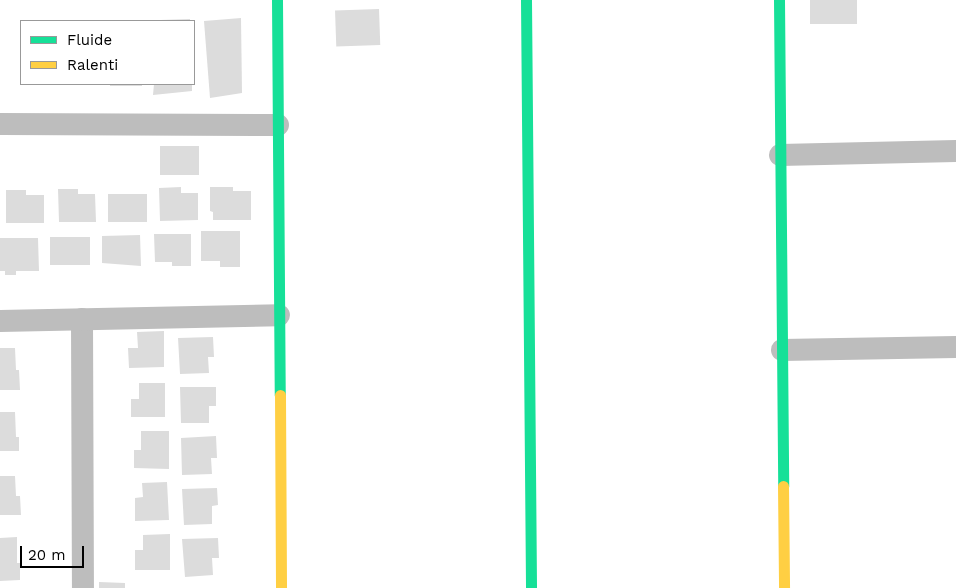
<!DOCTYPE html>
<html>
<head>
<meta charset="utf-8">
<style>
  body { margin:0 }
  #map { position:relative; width:956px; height:588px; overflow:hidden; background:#fff; font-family:"Work Sans",sans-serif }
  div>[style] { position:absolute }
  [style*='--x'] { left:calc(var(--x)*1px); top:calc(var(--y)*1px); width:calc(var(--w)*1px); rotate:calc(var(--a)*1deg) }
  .building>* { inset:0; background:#dcdcdc; transform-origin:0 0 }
  .street>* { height:22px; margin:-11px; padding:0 11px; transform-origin:11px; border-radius:11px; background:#bdbdbd }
  .fast>* { height:11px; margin:-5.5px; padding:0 5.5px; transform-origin:5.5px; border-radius:5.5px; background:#16e098 }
  .slow>* { height:11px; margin:-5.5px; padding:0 5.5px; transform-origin:5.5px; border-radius:5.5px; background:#ffcf43 }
  span { translate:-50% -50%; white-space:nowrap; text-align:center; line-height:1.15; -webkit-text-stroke:4.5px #fff; paint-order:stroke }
  .legend { position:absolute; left:20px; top:20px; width:175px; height:65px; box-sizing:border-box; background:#fff; border:1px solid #999; margin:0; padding:6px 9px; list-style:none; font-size:15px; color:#000 }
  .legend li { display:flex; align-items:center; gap:10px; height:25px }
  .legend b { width:25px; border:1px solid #999 }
  .scale { position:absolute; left:20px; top:546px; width:64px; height:22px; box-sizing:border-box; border:2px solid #000; border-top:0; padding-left:6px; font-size:15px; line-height:18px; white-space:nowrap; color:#000; -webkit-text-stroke:4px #fff; paint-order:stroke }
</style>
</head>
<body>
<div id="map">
  <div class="building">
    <i style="left:810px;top:0;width:47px;height:24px"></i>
    <i style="left:379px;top:9px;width:36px;height:44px;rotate:88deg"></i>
    <i style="clip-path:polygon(241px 18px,242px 93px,210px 98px,204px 21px)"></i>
    <i style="clip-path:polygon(190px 19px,190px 21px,160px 21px,160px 20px)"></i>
    <i style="left:110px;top:84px;width:32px;height:2px"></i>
    <i style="clip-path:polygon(154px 84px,192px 84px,192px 91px,153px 95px)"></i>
    <i style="left:160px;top:146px;width:39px;height:29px"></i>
    <i style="clip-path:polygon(181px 187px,181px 193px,198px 193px,198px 220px,160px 221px,159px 188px)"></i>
    <i style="clip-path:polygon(210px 187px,233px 187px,233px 191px,251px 191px,251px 220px,213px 220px,213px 212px,210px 211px)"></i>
    <i style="clip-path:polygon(58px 189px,78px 189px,78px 194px,95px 194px,96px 222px,59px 222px)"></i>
    <i style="clip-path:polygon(6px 190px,26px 190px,26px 195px,44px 195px,44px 223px,6px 223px)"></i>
    <i style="left:108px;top:194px;width:39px;height:28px"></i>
    <i style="clip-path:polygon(201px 231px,240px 231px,240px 267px,220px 267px,220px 261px,201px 261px)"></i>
    <i style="clip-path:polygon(154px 234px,191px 234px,191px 266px,172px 266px,172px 262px,155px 262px)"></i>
    <i style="clip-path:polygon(140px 235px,141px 266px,102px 263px,102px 236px)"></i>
    <i style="left:50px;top:237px;width:40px;height:28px"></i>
    <i style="clip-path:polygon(0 238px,38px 238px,39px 271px,16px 271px,16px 275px,5px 275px,5px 271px,0 271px)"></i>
    <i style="clip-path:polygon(164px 331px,164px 367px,129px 368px,128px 348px,138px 348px,137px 332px)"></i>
    <i style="clip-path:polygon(213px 337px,214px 357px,208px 357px,209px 373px,180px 374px,178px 338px)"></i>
    <i style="clip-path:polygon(0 348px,15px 348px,16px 370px,19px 370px,20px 390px,0 390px)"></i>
    <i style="clip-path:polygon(139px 383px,165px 383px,165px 417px,131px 417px,131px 399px,139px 399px)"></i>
    <i style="clip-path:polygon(180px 387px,216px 387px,216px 406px,209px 406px,209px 423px,181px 423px)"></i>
    <i style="clip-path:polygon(0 412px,15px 412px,16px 437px,19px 437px,19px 451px,0 451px)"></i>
    <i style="clip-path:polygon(141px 431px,169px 431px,169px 469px,134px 468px,134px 450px,141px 450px)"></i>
    <i style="clip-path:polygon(216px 436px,217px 458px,211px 458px,212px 474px,182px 475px,181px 438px)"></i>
    <i style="clip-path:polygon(0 476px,15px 476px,16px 496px,20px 496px,21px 515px,0 515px)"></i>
    <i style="clip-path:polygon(167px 482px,169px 520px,135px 521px,135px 498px,143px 497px,142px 483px)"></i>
    <i style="clip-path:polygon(217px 488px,218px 505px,212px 506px,212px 524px,184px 525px,182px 489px)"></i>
    <i style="clip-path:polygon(170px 534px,170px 570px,135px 570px,135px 550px,143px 550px,143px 535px)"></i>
    <i style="clip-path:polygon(17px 537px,17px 563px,20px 563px,20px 580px,0 581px,0 538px)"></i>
    <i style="clip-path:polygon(218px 538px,219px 558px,212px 558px,213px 575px,185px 577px,182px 539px)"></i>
    <i style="clip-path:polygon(99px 582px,125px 583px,125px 588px,99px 588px)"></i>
  </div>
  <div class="street">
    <i style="--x:0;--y:124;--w:278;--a:0.2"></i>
    <i style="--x:780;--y:155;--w:176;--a:-1.3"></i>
    <i style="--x:82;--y:319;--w:269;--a:89.8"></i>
    <i style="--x:0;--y:321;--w:279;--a:-1.2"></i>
    <i style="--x:782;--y:350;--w:174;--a:-1"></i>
  </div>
  <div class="fast">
    <i style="--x:277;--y:0;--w:395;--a:89.6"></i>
    <i style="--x:526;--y:0;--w:588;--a:89.51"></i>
    <i style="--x:779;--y:0;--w:486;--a:89.5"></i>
  </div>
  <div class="slow">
    <i style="--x:280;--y:395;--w:193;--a:89.7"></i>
    <i style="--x:783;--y:486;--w:102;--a:89.4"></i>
  </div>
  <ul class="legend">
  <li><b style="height:6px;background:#16e098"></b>Fluide</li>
  <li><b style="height:6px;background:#ffcf43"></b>Ralenti</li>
  </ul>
  <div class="scale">20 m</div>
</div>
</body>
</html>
